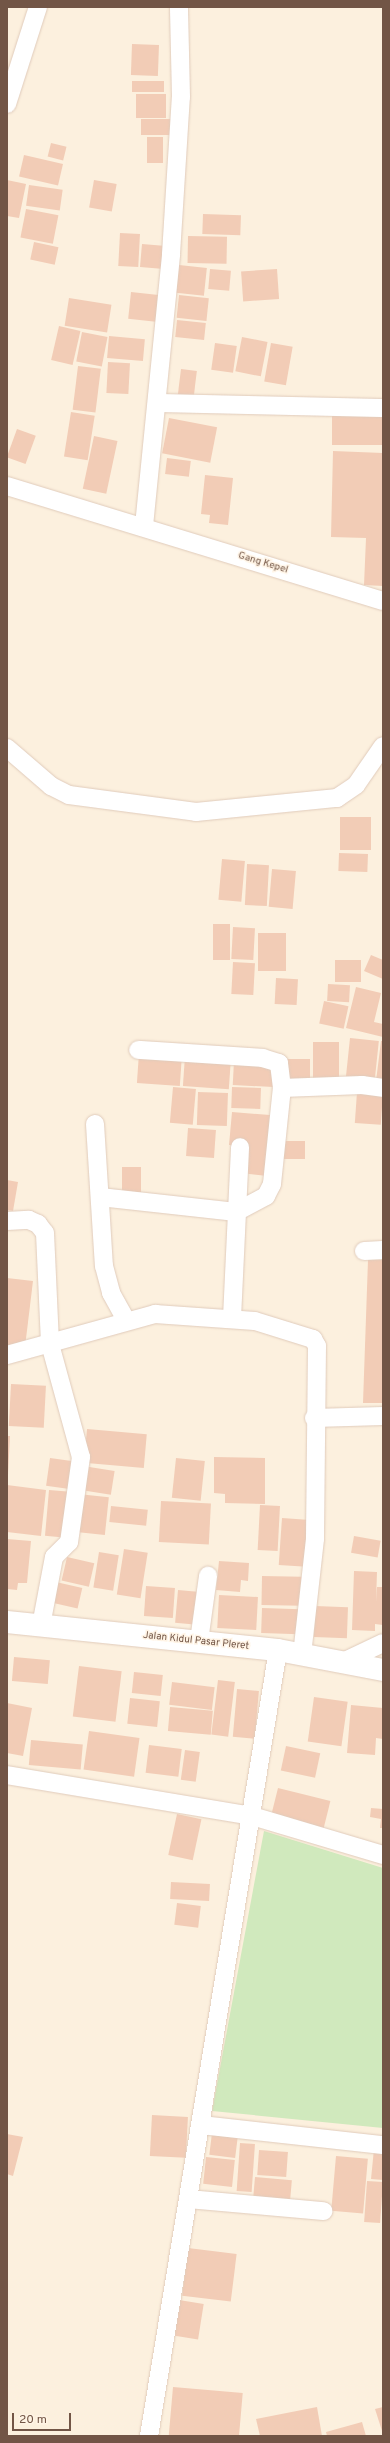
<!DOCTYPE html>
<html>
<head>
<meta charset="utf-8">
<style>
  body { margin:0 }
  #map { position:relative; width:390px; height:2443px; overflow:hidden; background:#fcf0de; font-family:Overpass,sans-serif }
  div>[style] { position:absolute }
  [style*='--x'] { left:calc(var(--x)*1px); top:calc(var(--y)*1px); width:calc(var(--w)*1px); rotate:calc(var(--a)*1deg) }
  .green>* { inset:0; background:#d0e9bd }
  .building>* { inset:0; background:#f2ccb6; transform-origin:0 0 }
  .roads { filter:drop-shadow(0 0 1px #e0cbbb) drop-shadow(0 0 1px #e0cbbb) }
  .minor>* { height:18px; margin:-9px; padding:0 9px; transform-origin:9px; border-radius:9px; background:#fff }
  .tertiary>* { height:22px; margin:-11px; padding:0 11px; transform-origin:11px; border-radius:11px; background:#fff }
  span { translate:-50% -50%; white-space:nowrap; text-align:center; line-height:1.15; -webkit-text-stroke:3px #fff4e5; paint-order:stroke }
  .street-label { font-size:10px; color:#725546 }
  .frame { position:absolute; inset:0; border:8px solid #725546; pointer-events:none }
  .scale { position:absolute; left:12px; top:2413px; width:59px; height:18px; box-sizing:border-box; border:2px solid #725546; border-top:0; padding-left:5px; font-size:12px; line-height:14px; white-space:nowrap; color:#725546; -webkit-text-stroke:3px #fff4e5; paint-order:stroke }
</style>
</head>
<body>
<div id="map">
  <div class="green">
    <i style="clip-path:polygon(264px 1831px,383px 1868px,383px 2128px,212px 2111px)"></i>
  </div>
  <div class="building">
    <i style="left:132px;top:44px;width:27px;height:31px;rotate:2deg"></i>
    <i style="left:132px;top:81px;width:32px;height:11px"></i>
    <i style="left:166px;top:94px;width:24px;height:30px;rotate:90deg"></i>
    <i style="left:171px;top:119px;width:16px;height:30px;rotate:90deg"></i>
    <i style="left:163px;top:137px;width:26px;height:16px;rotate:90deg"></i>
    <i style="left:51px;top:143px;width:16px;height:14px;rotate:14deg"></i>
    <i style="left:24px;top:155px;width:40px;height:22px;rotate:13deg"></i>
    <i style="clip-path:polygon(7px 180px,26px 184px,19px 218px,7px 216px)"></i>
    <i style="left:94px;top:180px;width:23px;height:28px;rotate:10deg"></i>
    <i style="left:29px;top:185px;width:34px;height:21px;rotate:8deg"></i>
    <i style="left:26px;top:209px;width:33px;height:29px;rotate:11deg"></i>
    <i style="left:203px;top:214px;width:38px;height:20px;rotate:2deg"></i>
    <i style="left:120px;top:233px;width:20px;height:33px;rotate:3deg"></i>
    <i style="left:188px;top:236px;width:39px;height:27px;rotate:1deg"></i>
    <i style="left:34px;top:242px;width:25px;height:18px;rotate:12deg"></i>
    <i style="left:142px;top:244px;width:24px;height:23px;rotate:5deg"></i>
    <i style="left:179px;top:265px;width:28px;height:28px;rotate:6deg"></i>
    <i style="left:210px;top:269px;width:21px;height:20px;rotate:5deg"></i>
    <i style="left:277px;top:269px;width:30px;height:36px;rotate:86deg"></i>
    <i style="left:131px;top:292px;width:30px;height:27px;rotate:6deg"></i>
    <i style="left:179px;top:295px;width:30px;height:23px;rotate:6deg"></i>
    <i style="left:69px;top:298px;width:43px;height:28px;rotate:9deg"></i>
    <i style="left:177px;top:320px;width:29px;height:17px;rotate:6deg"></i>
    <i style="left:59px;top:326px;width:22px;height:35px;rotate:13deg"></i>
    <i style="left:82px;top:332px;width:26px;height:30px;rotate:11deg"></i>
    <i style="left:109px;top:336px;width:36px;height:22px;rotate:5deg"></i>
    <i style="left:242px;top:337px;width:26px;height:35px;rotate:11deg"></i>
    <i style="left:215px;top:343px;width:22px;height:27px;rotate:8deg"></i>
    <i style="left:271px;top:343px;width:22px;height:39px;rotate:10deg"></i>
    <i style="left:108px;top:362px;width:22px;height:31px;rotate:3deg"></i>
    <i style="left:78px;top:366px;width:23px;height:44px;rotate:7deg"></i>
    <i style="left:181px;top:369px;width:16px;height:29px;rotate:7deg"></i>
    <i style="left:71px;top:412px;width:24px;height:45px;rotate:9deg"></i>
    <i style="left:332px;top:413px;width:51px;height:32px"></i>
    <i style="left:169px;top:418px;width:49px;height:36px;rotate:11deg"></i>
    <i style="left:17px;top:429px;width:20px;height:30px;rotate:20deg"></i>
    <i style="left:94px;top:436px;width:24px;height:54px;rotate:12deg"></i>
    <i style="clip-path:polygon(333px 451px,383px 453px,383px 586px,364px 585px,366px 538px,331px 537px)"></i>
    <i style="left:167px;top:458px;width:24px;height:16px;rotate:7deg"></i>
    <i style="clip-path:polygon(205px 475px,233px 478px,228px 525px,209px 523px,210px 515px,201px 514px)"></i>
    <i style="left:340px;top:817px;width:31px;height:33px"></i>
    <i style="left:339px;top:853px;width:29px;height:18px;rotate:2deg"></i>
    <i style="left:222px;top:859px;width:23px;height:41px;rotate:5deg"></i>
    <i style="left:247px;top:864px;width:22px;height:41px;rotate:3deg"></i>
    <i style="left:272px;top:869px;width:24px;height:38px;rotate:5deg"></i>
    <i style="left:213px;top:924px;width:17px;height:36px"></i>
    <i style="left:233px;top:927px;width:22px;height:32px;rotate:3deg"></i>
    <i style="left:258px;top:933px;width:28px;height:38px"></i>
    <i style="clip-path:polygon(371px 955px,383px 960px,383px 979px,364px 971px)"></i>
    <i style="left:335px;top:960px;width:26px;height:22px"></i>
    <i style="left:233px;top:962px;width:22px;height:32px;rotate:3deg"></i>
    <i style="left:276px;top:978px;width:22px;height:26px;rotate:3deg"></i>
    <i style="left:328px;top:984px;width:22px;height:17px;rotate:3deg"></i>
    <i style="clip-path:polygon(356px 987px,381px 993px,374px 1022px,383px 1024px,383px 1037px,346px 1028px)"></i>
    <i style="left:324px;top:1001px;width:25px;height:23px;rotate:12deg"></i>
    <i style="left:350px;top:1038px;width:29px;height:39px;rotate:6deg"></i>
    <i style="clip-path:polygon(381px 1041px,383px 1041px,383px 1082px,376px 1081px)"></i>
    <i style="left:313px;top:1042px;width:26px;height:38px"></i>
    <i style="left:139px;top:1053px;width:43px;height:30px;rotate:4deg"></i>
    <i style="left:185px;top:1056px;width:46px;height:30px;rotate:4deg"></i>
    <i style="left:286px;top:1059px;width:24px;height:23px"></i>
    <i style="left:234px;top:1061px;width:41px;height:24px;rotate:3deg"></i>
    <i style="left:173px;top:1087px;width:23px;height:36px;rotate:5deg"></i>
    <i style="left:232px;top:1087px;width:29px;height:21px;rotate:2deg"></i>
    <i style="left:198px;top:1092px;width:30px;height:33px;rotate:2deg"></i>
    <i style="left:357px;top:1092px;width:26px;height:31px;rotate:4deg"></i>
    <i style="clip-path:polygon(232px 1112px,270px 1115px,267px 1176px,241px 1173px,243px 1147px,229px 1145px)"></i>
    <i style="left:188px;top:1128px;width:28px;height:28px;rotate:4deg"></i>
    <i style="left:278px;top:1141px;width:27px;height:18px"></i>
    <i style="left:122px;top:1167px;width:19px;height:25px"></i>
    <i style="clip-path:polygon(7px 1180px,18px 1182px,13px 1211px,7px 1210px)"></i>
    <i style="clip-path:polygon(368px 1260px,383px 1260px,383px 1403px,363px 1403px)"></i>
    <i style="clip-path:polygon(7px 1278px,33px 1281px,25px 1347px,7px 1345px)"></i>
    <i style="left:11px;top:1384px;width:35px;height:42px;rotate:3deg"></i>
    <i style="left:87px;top:1429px;width:60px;height:34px;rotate:5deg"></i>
    <i style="clip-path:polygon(7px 1436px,10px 1436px,8px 1475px,7px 1475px)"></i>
    <i style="clip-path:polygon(214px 1457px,265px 1458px,265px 1504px,225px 1503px,225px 1494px,214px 1493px)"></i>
    <i style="left:50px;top:1458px;width:29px;height:28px;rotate:8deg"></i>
    <i style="left:176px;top:1458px;width:29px;height:40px;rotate:6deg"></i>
    <i style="left:83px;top:1466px;width:32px;height:24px;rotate:9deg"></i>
    <i style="clip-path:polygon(7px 1485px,46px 1490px,41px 1536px,7px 1532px)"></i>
    <i style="left:49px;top:1490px;width:24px;height:46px;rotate:5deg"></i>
    <i style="left:78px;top:1494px;width:31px;height:38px;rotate:6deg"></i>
    <i style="left:161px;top:1501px;width:50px;height:41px;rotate:3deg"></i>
    <i style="left:260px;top:1505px;width:20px;height:45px;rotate:3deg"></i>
    <i style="left:111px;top:1506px;width:37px;height:16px;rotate:6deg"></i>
    <i style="left:282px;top:1518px;width:28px;height:47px;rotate:4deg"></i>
    <i style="left:354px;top:1536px;width:27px;height:17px;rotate:10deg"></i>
    <i style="clip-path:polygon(7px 1539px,31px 1541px,27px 1583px,18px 1583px,17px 1590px,7px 1589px)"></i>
    <i style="left:124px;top:1549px;width:24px;height:46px;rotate:9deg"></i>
    <i style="left:99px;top:1552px;width:20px;height:36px;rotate:9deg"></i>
    <i style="left:67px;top:1557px;width:28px;height:24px;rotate:13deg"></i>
    <i style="clip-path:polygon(219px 1561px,249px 1563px,248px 1581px,241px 1580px,240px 1592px,216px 1590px)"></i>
    <i style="clip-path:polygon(354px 1571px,377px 1572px,376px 1602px,377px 1587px,383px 1587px,383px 1625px,375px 1624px,375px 1631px,352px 1630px)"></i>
    <i style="left:262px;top:1576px;width:40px;height:29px;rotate:1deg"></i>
    <i style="left:56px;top:1582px;width:27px;height:21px;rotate:13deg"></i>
    <i style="left:146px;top:1586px;width:29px;height:30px;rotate:4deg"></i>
    <i style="left:178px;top:1590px;width:22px;height:33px;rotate:5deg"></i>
    <i style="left:219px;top:1595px;width:39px;height:33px;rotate:3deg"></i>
    <i style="left:315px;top:1606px;width:33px;height:31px;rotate:2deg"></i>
    <i style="left:262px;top:1608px;width:38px;height:25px;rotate:2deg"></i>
    <i style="left:14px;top:1657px;width:36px;height:24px;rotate:5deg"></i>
    <i style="left:79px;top:1666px;width:43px;height:51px;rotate:7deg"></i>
    <i style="left:134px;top:1672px;width:29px;height:21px;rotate:6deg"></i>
    <i style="left:218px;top:1680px;width:17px;height:55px;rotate:7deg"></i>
    <i style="left:172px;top:1682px;width:43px;height:23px;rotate:7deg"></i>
    <i style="left:237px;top:1689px;width:22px;height:48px;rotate:5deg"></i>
    <i style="left:314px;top:1697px;width:34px;height:45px;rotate:8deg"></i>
    <i style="left:130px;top:1698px;width:30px;height:26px;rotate:6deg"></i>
    <i style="clip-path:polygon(7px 1703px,32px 1708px,23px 1756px,7px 1753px)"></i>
    <i style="clip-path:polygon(351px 1705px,383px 1708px,383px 1739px,376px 1738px,375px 1755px,347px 1753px)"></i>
    <i style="left:170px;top:1707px;width:43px;height:24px;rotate:5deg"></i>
    <i style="left:89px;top:1731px;width:51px;height:39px;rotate:8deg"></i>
    <i style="left:31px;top:1740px;width:52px;height:25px;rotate:5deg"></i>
    <i style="left:149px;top:1745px;width:33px;height:28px;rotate:7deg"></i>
    <i style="left:286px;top:1746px;width:35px;height:25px;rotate:12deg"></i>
    <i style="left:185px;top:1750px;width:15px;height:30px;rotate:8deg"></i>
    <i style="left:278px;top:1788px;width:54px;height:31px;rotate:14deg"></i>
    <i style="clip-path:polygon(371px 1808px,383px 1809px,383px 1828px,380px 1828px,381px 1819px,370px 1817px)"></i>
    <i style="left:177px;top:1814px;width:25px;height:42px;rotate:12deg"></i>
    <i style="left:171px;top:1882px;width:39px;height:17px;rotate:3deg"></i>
    <i style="left:177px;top:1903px;width:24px;height:22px;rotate:7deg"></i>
    <i style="left:152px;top:2115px;width:36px;height:41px;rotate:3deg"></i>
    <i style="left:212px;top:2133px;width:26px;height:22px;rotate:7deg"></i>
    <i style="clip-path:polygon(7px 2134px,23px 2137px,13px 2176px,7px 2174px)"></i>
    <i style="left:240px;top:2143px;width:15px;height:48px;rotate:4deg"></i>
    <i style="clip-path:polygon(374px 2149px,383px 2150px,383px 2180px,371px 2179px)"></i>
    <i style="left:259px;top:2150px;width:29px;height:25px;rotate:4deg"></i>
    <i style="left:336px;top:2156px;width:32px;height:55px;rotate:5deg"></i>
    <i style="left:206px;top:2157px;width:29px;height:27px;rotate:6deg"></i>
    <i style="left:255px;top:2177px;width:37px;height:24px;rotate:5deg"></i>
    <i style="left:367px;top:2181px;width:16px;height:41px;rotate:4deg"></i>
    <i style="left:188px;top:2248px;width:49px;height:48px;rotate:7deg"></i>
    <i style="left:179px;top:2300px;width:25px;height:36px;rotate:9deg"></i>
    <i style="left:173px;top:2387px;width:70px;height:49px;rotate:5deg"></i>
    <i style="clip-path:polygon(317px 2407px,322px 2436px,260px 2436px,256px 2419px)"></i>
    <i style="clip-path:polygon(383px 2407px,383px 2434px,375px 2409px)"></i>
    <i style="clip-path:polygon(362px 2422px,366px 2436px,327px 2436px,326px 2432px)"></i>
  </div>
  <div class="roads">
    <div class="minor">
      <i style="--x:7;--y:104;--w:102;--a:-72.3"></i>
      <i style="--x:157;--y:403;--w:226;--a:1.3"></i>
      <i style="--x:7;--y:486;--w:393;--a:17"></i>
      <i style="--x:144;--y:526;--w:273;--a:-84.3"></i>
      <i style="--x:171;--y:254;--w:157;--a:-86.4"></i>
      <i style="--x:181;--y:97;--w:90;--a:-91.3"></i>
      <i style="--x:7;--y:748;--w:58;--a:40.8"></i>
      <i style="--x:51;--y:786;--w:20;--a:27"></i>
      <i style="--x:69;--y:795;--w:128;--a:7.6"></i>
      <i style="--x:196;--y:812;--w:142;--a:-5.7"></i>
      <i style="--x:337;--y:798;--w:23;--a:-34"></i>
      <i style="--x:356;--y:785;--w:47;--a:-55.3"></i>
      <i style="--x:282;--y:1088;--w:80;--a:-2.1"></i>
      <i style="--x:362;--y:1085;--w:21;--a:8"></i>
      <i style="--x:95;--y:1124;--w:142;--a:86.4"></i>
      <i style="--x:104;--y:1266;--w:28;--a:75"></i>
      <i style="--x:111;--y:1293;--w:31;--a:61"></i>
      <i style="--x:100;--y:1197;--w:137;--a:6.3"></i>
      <i style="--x:236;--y:1212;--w:34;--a:-28"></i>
      <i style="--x:266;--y:1196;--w:13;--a:-63"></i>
      <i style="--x:272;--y:1184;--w:97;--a:-84.1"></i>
      <i style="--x:282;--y:1088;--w:25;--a:-97"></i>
      <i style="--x:279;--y:1063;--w:17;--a:-163"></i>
      <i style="--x:263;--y:1058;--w:125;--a:-176.3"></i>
      <i style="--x:7;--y:1221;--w:22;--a:-3"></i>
      <i style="--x:29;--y:1220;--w:10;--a:24"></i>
      <i style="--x:38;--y:1224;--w:11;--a:52"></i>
      <i style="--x:45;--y:1233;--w:111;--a:87.4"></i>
      <i style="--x:50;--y:1344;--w:117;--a:74.7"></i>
      <i style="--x:81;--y:1457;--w:86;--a:98"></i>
      <i style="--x:69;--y:1542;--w:21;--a:135"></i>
      <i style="--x:54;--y:1557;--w:70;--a:100.7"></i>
      <i style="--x:364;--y:1251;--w:19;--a:-3"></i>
      <i style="--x:232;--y:1318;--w:171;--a:-87.3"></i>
      <i style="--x:7;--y:1355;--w:154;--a:-15.5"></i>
      <i style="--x:155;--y:1314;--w:100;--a:4"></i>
      <i style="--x:255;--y:1321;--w:61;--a:17.2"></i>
      <i style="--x:313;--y:1339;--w:8;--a:60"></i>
      <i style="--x:317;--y:1346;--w:193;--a:90.6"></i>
      <i style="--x:315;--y:1539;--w:116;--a:96.4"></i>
      <i style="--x:314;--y:1418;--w:69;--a:-1.7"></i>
      <i style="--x:199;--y:1641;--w:66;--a:-82.1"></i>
      <i style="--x:345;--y:1661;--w:42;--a:-25.3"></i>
      <i style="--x:7;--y:1775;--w:248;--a:9.5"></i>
      <i style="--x:252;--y:1816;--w:137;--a:16.6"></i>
      <i style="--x:201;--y:2125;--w:183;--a:6.3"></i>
      <i style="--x:188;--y:2199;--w:136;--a:5.1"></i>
      <i style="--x:149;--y:2436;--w:797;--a:-80.68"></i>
    </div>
    <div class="tertiary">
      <i style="--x:7;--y:1622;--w:272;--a:5.9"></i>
      <i style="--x:278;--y:1650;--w:107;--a:10.8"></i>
    </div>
  </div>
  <div class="street-label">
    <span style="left:263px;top:563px;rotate:17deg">Gang Kepel</span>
    <span style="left:196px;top:1641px;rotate:6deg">Jalan Kidul Pasar Pleret</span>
  </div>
  <div class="frame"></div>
  <div class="scale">20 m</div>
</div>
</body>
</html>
